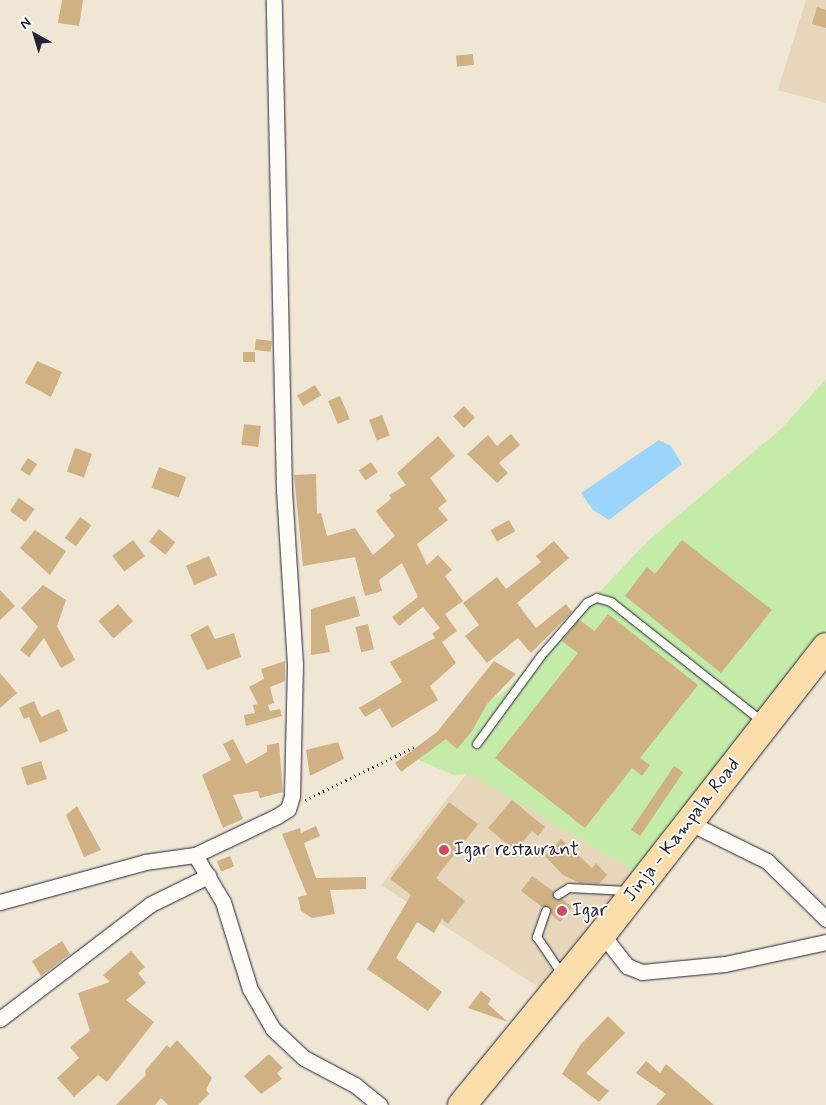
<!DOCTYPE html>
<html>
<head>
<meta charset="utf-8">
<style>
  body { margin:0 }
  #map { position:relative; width:826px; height:1105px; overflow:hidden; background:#efe6d4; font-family:Mynerve,sans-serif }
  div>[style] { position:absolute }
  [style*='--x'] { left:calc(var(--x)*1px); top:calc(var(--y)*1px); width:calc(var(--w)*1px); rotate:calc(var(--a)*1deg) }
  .built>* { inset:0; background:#e5d6bc }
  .green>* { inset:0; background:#c4eca8 }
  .water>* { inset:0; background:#9bd5fb }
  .building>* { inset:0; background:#cfb183; transform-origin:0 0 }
  .path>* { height:2.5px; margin-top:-1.25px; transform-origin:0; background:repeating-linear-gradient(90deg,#22223b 0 1px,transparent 0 5px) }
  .roads { filter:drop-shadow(0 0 1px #22223b) drop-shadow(0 0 1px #22223b) }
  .lane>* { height:8px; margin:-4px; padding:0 4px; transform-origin:4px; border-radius:4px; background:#fdfcf7 }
  .street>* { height:15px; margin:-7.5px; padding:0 7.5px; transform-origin:7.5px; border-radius:7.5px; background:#fdfcf7 }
  .highway>* { height:28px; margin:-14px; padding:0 14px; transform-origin:14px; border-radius:14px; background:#faddab }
  .dots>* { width:14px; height:14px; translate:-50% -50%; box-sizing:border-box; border:2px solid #fdfcf7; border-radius:50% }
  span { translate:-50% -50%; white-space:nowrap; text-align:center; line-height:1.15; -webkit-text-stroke:4px #fdfcf7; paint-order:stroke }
  .street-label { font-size:19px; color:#22223b }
  .poi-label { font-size:19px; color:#22223b }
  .left { translate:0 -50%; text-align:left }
  .north { position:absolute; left:10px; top:10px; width:50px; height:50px; -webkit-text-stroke:4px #fdfcf7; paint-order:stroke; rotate:321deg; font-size:14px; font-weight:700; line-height:20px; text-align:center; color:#22223b }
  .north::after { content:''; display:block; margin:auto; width:18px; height:22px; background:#22223b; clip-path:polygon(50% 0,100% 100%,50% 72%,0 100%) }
</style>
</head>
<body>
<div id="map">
  <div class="built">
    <i style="clip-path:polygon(806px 0,826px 0,826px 103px,778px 90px)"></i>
    <i style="clip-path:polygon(468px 772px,634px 871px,543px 990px,381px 885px)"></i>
  </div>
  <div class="green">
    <i style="clip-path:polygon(826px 379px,826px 629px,634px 871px,470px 774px,454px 775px,407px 755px,505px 691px,649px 540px,781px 429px)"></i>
  </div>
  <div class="water">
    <i style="clip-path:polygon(659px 440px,671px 446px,682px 464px,609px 520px,593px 510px,581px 493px)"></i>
  </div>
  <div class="building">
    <i style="clip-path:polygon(62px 0,83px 0,79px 26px,58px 23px)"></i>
    <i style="clip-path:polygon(817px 7px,826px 10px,826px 28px,812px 24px)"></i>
    <i style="left:473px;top:54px;width:11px;height:17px;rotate:85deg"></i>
    <i style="left:256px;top:339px;width:16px;height:11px;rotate:7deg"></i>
    <i style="left:243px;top:352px;width:12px;height:10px"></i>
    <i style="clip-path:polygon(37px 361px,62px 372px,51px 397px,25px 383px)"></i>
    <i style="left:315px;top:385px;width:12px;height:21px;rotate:59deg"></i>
    <i style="left:340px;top:396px;width:25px;height:13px;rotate:67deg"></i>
    <i style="left:464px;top:406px;width:16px;height:15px;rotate:47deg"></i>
    <i style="left:382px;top:415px;width:22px;height:14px;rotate:69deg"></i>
    <i style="left:244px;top:424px;width:17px;height:21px;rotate:7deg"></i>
    <i style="clip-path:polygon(511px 434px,520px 445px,499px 463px,508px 473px,497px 483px,467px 454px,488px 435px,497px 446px)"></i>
    <i style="clip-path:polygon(438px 436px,455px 456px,430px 478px,447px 501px,438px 508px,448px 520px,417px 544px,427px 565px,438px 555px,452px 570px,445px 576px,463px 601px,445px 614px,457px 631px,442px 642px,456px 663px,430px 686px,438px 700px,392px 728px,380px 708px,365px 717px,359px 708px,402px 682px,390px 662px,435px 638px,432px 634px,440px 628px,423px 607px,399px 626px,392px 617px,418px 597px,402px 563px,379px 580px,382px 591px,365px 596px,355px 557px,303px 566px,294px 475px,316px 474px,317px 514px,321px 513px,327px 536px,355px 528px,373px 555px,395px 536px,376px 511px,391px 499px,389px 495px,406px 485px,397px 473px)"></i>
    <i style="left:75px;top:448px;width:18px;height:25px;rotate:19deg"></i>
    <i style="left:28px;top:458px;width:11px;height:14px;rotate:34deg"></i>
    <i style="left:371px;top:462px;width:12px;height:15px;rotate:55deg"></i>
    <i style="left:159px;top:467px;width:29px;height:22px;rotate:20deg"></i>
    <i style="left:19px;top:498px;width:19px;height:16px;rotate:35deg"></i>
    <i style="left:80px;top:517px;width:14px;height:26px;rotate:36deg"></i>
    <i style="left:509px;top:520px;width:13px;height:21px;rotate:61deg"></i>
    <i style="left:159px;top:529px;width:21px;height:16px;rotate:39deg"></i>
    <i style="clip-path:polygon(35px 530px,66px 551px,50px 575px,20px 548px)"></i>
    <i style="left:133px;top:540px;width:20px;height:26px;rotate:53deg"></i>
    <i style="clip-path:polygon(682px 540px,772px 610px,721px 673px,625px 596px,647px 567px,655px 574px)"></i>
    <i style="clip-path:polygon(554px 541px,569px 558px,517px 603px,536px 628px,566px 604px,572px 612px,531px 653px,518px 638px,487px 663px,465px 636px,479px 625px,463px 603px,497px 577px,506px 589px,541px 562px,536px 556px)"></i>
    <i style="left:209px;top:556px;width:21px;height:25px;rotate:67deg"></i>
    <i style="clip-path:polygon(43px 585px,66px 600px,57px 626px,75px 660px,61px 668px,44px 638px,29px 657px,20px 650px,38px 627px,21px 608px)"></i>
    <i style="clip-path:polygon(0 590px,15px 606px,0 620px)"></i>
    <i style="clip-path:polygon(355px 596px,360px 616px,325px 626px,330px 652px,311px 655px,311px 609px)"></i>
    <i style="left:118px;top:604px;width:23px;height:26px;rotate:49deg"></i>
    <i style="clip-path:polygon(608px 614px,698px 685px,640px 758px,650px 765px,642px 776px,632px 768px,585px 828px,495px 758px,578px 653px,562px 641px,579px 620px,595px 631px)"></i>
    <i style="left:368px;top:624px;width:26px;height:13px;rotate:77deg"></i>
    <i style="clip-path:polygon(208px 625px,215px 639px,234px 633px,241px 657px,207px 670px,190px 635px)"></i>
    <i style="clip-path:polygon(285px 661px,285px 681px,270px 687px,274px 703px,268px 705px,270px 711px,280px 709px,282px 716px,246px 726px,244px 715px,255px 713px,253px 705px,258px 704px,249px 687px,264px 679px,261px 669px)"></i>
    <i style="clip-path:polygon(494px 661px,516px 674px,487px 704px,472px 731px,457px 749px,446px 739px,401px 772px,395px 763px,437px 732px)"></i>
    <i style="clip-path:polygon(0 673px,17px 693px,0 708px)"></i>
    <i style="clip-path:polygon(34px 701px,41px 717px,59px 709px,68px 731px,40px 743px,29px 717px,24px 719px,19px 708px)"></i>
    <i style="clip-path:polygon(233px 739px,246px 764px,267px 752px,267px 745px,279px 743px,283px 792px,260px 798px,258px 791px,233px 795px,243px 819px,223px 828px,202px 775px,231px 760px,223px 744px)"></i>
    <i style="clip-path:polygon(338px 742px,344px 759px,310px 776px,306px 750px)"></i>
    <i style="left:41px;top:761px;width:19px;height:21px;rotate:72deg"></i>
    <i style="left:674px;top:766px;width:11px;height:77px;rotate:34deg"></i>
    <i style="clip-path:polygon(512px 800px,545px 827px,538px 836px,532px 831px,515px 851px,488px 828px)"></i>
    <i style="clip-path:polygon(449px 802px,478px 824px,436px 878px,465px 901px,448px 924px,442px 919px,434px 933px,417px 922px,396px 958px,442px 992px,428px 1011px,367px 969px,411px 895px,390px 879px)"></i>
    <i style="clip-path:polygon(77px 806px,101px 850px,84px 857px,66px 815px)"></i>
    <i style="clip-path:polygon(316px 826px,320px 836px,304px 843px,316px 878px,366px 877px,366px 889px,330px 890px,335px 914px,312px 918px,301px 911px,298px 897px,307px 895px,282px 834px,300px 828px,301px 833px)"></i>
    <i style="clip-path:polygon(561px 839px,592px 868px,596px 863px,607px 875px,599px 884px,580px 883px,563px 875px,545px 856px)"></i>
    <i style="left:230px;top:856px;width:11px;height:14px;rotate:68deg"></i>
    <i style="clip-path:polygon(532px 876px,554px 892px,555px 900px,562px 899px,572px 907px,560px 922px,551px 914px,550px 907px,542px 907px,521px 891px)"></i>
    <i style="clip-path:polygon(62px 941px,70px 954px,41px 976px,32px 961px)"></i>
    <i style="clip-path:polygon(131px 951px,145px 967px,138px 973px,146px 983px,126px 1000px,154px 1022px,107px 1082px,98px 1075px,74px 1097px,57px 1078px,79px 1058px,70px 1047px,90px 1031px,78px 993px,110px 982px,103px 975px)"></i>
    <i style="clip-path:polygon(481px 991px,491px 999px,488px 1004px,508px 1022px,468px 1008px)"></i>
    <i style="clip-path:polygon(608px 1016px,625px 1033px,586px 1073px,609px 1091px,599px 1102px,562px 1074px,581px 1044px)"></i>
    <i style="clip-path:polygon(177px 1040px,212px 1078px,206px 1090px,209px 1094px,198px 1105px,168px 1105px,161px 1098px,155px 1105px,116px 1105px,146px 1075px,145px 1071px,167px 1045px,170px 1048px)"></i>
    <i style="clip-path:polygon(269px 1054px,283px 1068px,277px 1073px,282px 1079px,261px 1094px,244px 1076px)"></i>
    <i style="clip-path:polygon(646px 1061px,660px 1073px,666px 1064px,714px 1105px,656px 1105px,666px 1094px,636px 1073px)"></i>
  </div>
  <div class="path">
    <i style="--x:305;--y:800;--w:121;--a:-25.9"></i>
  </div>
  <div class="roads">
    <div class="lane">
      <i style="--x:477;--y:744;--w:110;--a:-53.9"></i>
      <i style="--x:542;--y:655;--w:69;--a:-49.1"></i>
      <i style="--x:587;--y:603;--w:11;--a:-27"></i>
      <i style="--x:597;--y:598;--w:15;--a:16"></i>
      <i style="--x:611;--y:602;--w:194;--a:38.3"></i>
      <i style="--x:558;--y:895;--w:13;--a:-32"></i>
      <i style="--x:569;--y:888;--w:59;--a:2.9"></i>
      <i style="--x:546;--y:911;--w:28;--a:109"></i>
      <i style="--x:537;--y:937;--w:45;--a:56"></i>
    </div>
    <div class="street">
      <i style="--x:688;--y:822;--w:88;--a:26.3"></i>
      <i style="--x:767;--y:861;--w:83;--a:44.5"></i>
      <i style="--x:195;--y:855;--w:91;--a:-25.4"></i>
      <i style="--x:277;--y:816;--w:13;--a:-32"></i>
      <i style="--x:288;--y:809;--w:14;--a:-73"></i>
      <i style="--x:292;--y:796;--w:131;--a:-88.7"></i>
      <i style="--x:295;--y:665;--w:174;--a:-93.6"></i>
      <i style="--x:284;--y:491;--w:491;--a:-91.2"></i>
      <i style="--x:0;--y:902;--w:150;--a:-15.4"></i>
      <i style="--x:145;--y:862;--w:50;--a:-8"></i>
      <i style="--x:195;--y:855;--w:55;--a:59.2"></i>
      <i style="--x:223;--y:902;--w:91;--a:72.8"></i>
      <i style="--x:250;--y:989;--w:46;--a:60.1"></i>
      <i style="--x:273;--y:1029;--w:42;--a:43.1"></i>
      <i style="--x:304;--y:1058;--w:58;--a:27.9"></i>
      <i style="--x:355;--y:1085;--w:32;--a:39"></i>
      <i style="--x:602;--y:934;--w:41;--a:52"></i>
      <i style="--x:627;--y:966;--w:16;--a:22"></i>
      <i style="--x:642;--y:972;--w:83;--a:-5.5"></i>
      <i style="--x:725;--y:964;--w:103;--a:-12.3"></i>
      <i style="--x:0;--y:1019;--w:190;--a:-37.3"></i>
      <i style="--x:151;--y:904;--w:64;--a:-26.2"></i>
    </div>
    <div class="highway">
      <i style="--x:462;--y:1105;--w:221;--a:-50.7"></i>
      <i style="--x:602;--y:934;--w:364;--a:-52"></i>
    </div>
  </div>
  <div class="dots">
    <i style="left:444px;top:850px;background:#d1495b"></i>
    <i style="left:562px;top:911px;background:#d1495b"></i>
  </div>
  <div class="street-label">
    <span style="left:682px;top:830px;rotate:-52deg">Jinja - Kampala Road</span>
  </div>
  <div class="poi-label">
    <span class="left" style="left:454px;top:850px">Igar restaurant</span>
    <span class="left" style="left:572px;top:911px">Igar</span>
  </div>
  <div class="north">N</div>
</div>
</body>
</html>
